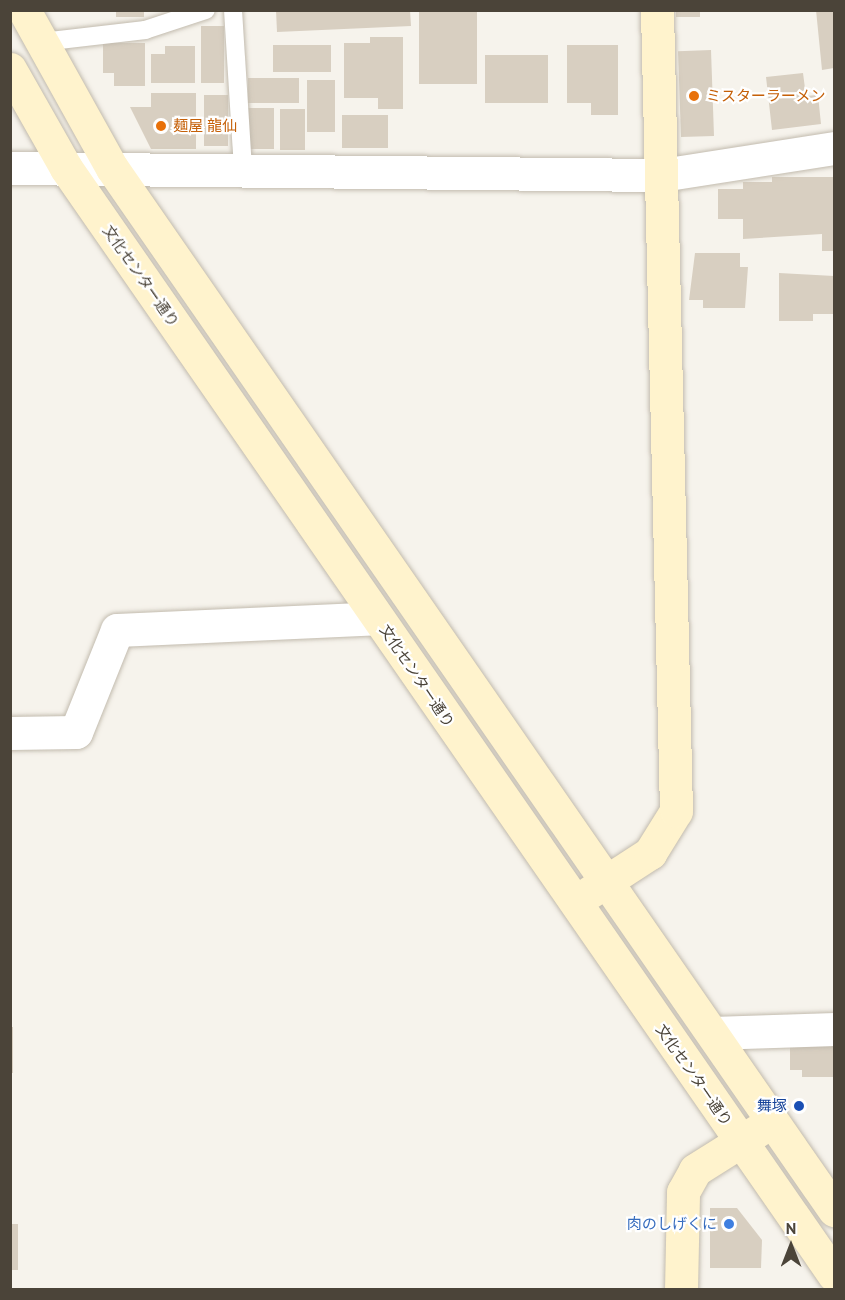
<!DOCTYPE html>
<html>
<head>
<meta charset="utf-8">
<style>
  body { margin:0 }
  #map { position:relative; width:845px; height:1300px; overflow:hidden; background:#f6f3ec; font-family:"PT Sans","Noto Sans JP",sans-serif }
  div>[style] { position:absolute }
  [style*='--x'] { left:calc(var(--x)*1px); top:calc(var(--y)*1px); width:calc(var(--w)*1px); rotate:calc(var(--a)*1deg) }
  .building>* { inset:0; background:#d8cfc1; transform-origin:0 0 }
  .roads { filter:drop-shadow(0 0 2px #c2bbae) drop-shadow(0 0 2px #c2bbae) }
  .lane>* { height:18px; margin:-9px; padding:0 9px; transform-origin:9px; border-radius:9px; background:#fff }
  .street>* { height:33px; margin:-16.5px; padding:0 16.5px; transform-origin:16.5px; border-radius:16.5px; background:#fff }
  .secondary>* { height:33px; margin:-16.5px; padding:0 16.5px; transform-origin:16.5px; border-radius:16.5px; background:#fff3cd }
  .dots>* { width:16px; height:16px; translate:-50% -50%; box-sizing:border-box; border:3px solid #fff; border-radius:50% }
  span { translate:-50% -50%; white-space:nowrap; text-align:center; line-height:1.15; -webkit-text-stroke:4.5px #fff; paint-order:stroke }
  .food-label { font-size:15px; color:#c56008 }
  .left { translate:0 -50%; text-align:left }
  .street-label { font-size:15px; color:#4b4439 }
  .transit-label { font-size:15px; color:#164399 }
  .right { translate:-100% -50%; text-align:right }
  .shop-label { font-size:15px; color:#366cbe }
  .frame { position:absolute; inset:0; border:12px solid #4b4439; pointer-events:none }
  .north { position:absolute; left:761px; top:1216px; width:60px; height:60px; -webkit-text-stroke:4px #fff; paint-order:stroke; rotate:0deg; font-size:16px; font-weight:700; line-height:24px; text-align:center; color:#4b4439 }
  .north::after { content:''; display:block; margin:auto; width:21px; height:27px; background:#4b4439; clip-path:polygon(50% 0,100% 100%,50% 72%,0 100%) }
</style>
</head>
<body>
<div id="map">
  <div class="building">
    <i style="left:116px;top:10px;width:28px;height:7px"></i>
    <i style="clip-path:polygon(276px 10px,410px 10px,411px 26px,277px 32px)"></i>
    <i style="left:419px;top:10px;width:58px;height:74px"></i>
    <i style="left:676px;top:10px;width:24px;height:7px"></i>
    <i style="clip-path:polygon(816px 10px,834px 10px,834px 68px,822px 70px)"></i>
    <i style="left:201px;top:26px;width:23px;height:57px"></i>
    <i style="clip-path:polygon(370px 37px,403px 37px,403px 109px,378px 109px,378px 98px,344px 98px,344px 43px,370px 43px)"></i>
    <i style="clip-path:polygon(103px 43px,145px 43px,145px 86px,114px 86px,114px 73px,103px 73px)"></i>
    <i style="left:273px;top:45px;width:58px;height:27px"></i>
    <i style="clip-path:polygon(567px 45px,618px 45px,618px 115px,591px 115px,591px 103px,567px 103px)"></i>
    <i style="clip-path:polygon(165px 46px,195px 46px,195px 83px,151px 83px,151px 54px,165px 54px)"></i>
    <i style="left:711px;top:50px;width:86px;height:33px;rotate:88deg"></i>
    <i style="left:485px;top:55px;width:63px;height:48px"></i>
    <i style="clip-path:polygon(803px 73px,806px 96px,818px 95px,821px 124px,772px 130px,766px 77px)"></i>
    <i style="left:248px;top:78px;width:51px;height:25px"></i>
    <i style="left:307px;top:80px;width:28px;height:52px"></i>
    <i style="clip-path:polygon(151px 93px,196px 93px,196px 149px,151px 149px,130px 107px,151px 107px)"></i>
    <i style="left:204px;top:95px;width:24px;height:51px"></i>
    <i style="left:248px;top:108px;width:26px;height:41px"></i>
    <i style="left:280px;top:109px;width:25px;height:41px"></i>
    <i style="left:342px;top:115px;width:46px;height:33px"></i>
    <i style="clip-path:polygon(772px 177px,834px 177px,834px 251px,822px 251px,822px 234px,743px 239px,743px 219px,718px 219px,718px 189px,743px 189px,743px 182px,772px 182px)"></i>
    <i style="clip-path:polygon(695px 253px,740px 253px,740px 267px,748px 267px,745px 308px,703px 308px,703px 300px,689px 300px)"></i>
    <i style="clip-path:polygon(779px 273px,834px 276px,834px 314px,813px 314px,813px 321px,779px 321px)"></i>
    <i style="left:10px;top:1027px;width:3px;height:46px"></i>
    <i style="clip-path:polygon(790px 1043px,834px 1043px,834px 1077px,802px 1077px,802px 1070px,790px 1070px)"></i>
    <i style="clip-path:polygon(710px 1208px,737px 1208px,762px 1240px,761px 1268px,710px 1268px)"></i>
    <i style="left:10px;top:1224px;width:8px;height:46px"></i>
  </div>
  <div class="roads">
    <div class="lane">
      <i style="--x:233;--y:10;--w:160;--a:86.4"></i>
      <i style="--x:42;--y:42;--w:104;--a:-6.6"></i>
      <i style="--x:145;--y:30;--w:64;--a:-18.2"></i>
    </div>
    <div class="street">
      <i style="--x:10;--y:168;--w:652;--a:0.62"></i>
      <i style="--x:662;--y:175;--w:174;--a:-8.9"></i>
      <i style="--x:10;--y:733;--w:66;--a:-0.9"></i>
      <i style="--x:76;--y:732;--w:110;--a:-68.1"></i>
      <i style="--x:117;--y:630;--w:260;--a:-2.6"></i>
      <i style="--x:713;--y:1033;--w:121;--a:-1.9"></i>
    </div>
    <div class="secondary">
      <i style="--x:24;--y:10;--w:181;--a:60.9"></i>
      <i style="--x:112;--y:168;--w:1268;--a:55.28"></i>
      <i style="--x:10;--y:69;--w:114;--a:60.5"></i>
      <i style="--x:66;--y:168;--w:1347;--a:55.25"></i>
      <i style="--x:590;--y:892;--w:72;--a:-33"></i>
      <i style="--x:650;--y:853;--w:49;--a:-58.2"></i>
      <i style="--x:676;--y:811;--w:801;--a:-91.36"></i>
      <i style="--x:681;--y:1290;--w:98;--a:-88.8"></i>
      <i style="--x:683;--y:1192;--w:25;--a:-61"></i>
      <i style="--x:695;--y:1170;--w:73;--a:-32.2"></i>
    </div>
  </div>
  <div class="dots">
    <i style="left:694px;top:96px;background:#e8710a"></i>
    <i style="left:161px;top:126px;background:#e8710a"></i>
    <i style="left:799px;top:1106px;background:#1a4fb4"></i>
    <i style="left:729px;top:1224px;background:#3f7fe0"></i>
  </div>
  <div class="food-label">
    <span class="left" style="left:706px;top:96px">ミスターラーメン</span>
    <span class="left" style="left:173px;top:126px">麺屋 龍仙</span>
  </div>
  <div class="street-label">
    <span style="left:141px;top:276px;rotate:55deg">文化センター通り</span>
    <span style="left:417px;top:676px;rotate:56deg">文化センター通り</span>
    <span style="left:694px;top:1075px;rotate:55deg">文化センター通り</span>
  </div>
  <div class="transit-label">
    <span class="right" style="left:787px;top:1106px">舞塚</span>
  </div>
  <div class="shop-label">
    <span class="right" style="left:717px;top:1224px">肉のしげくに</span>
  </div>
  <div class="frame"></div>
  <div class="north">N</div>
</div>
</body>
</html>
